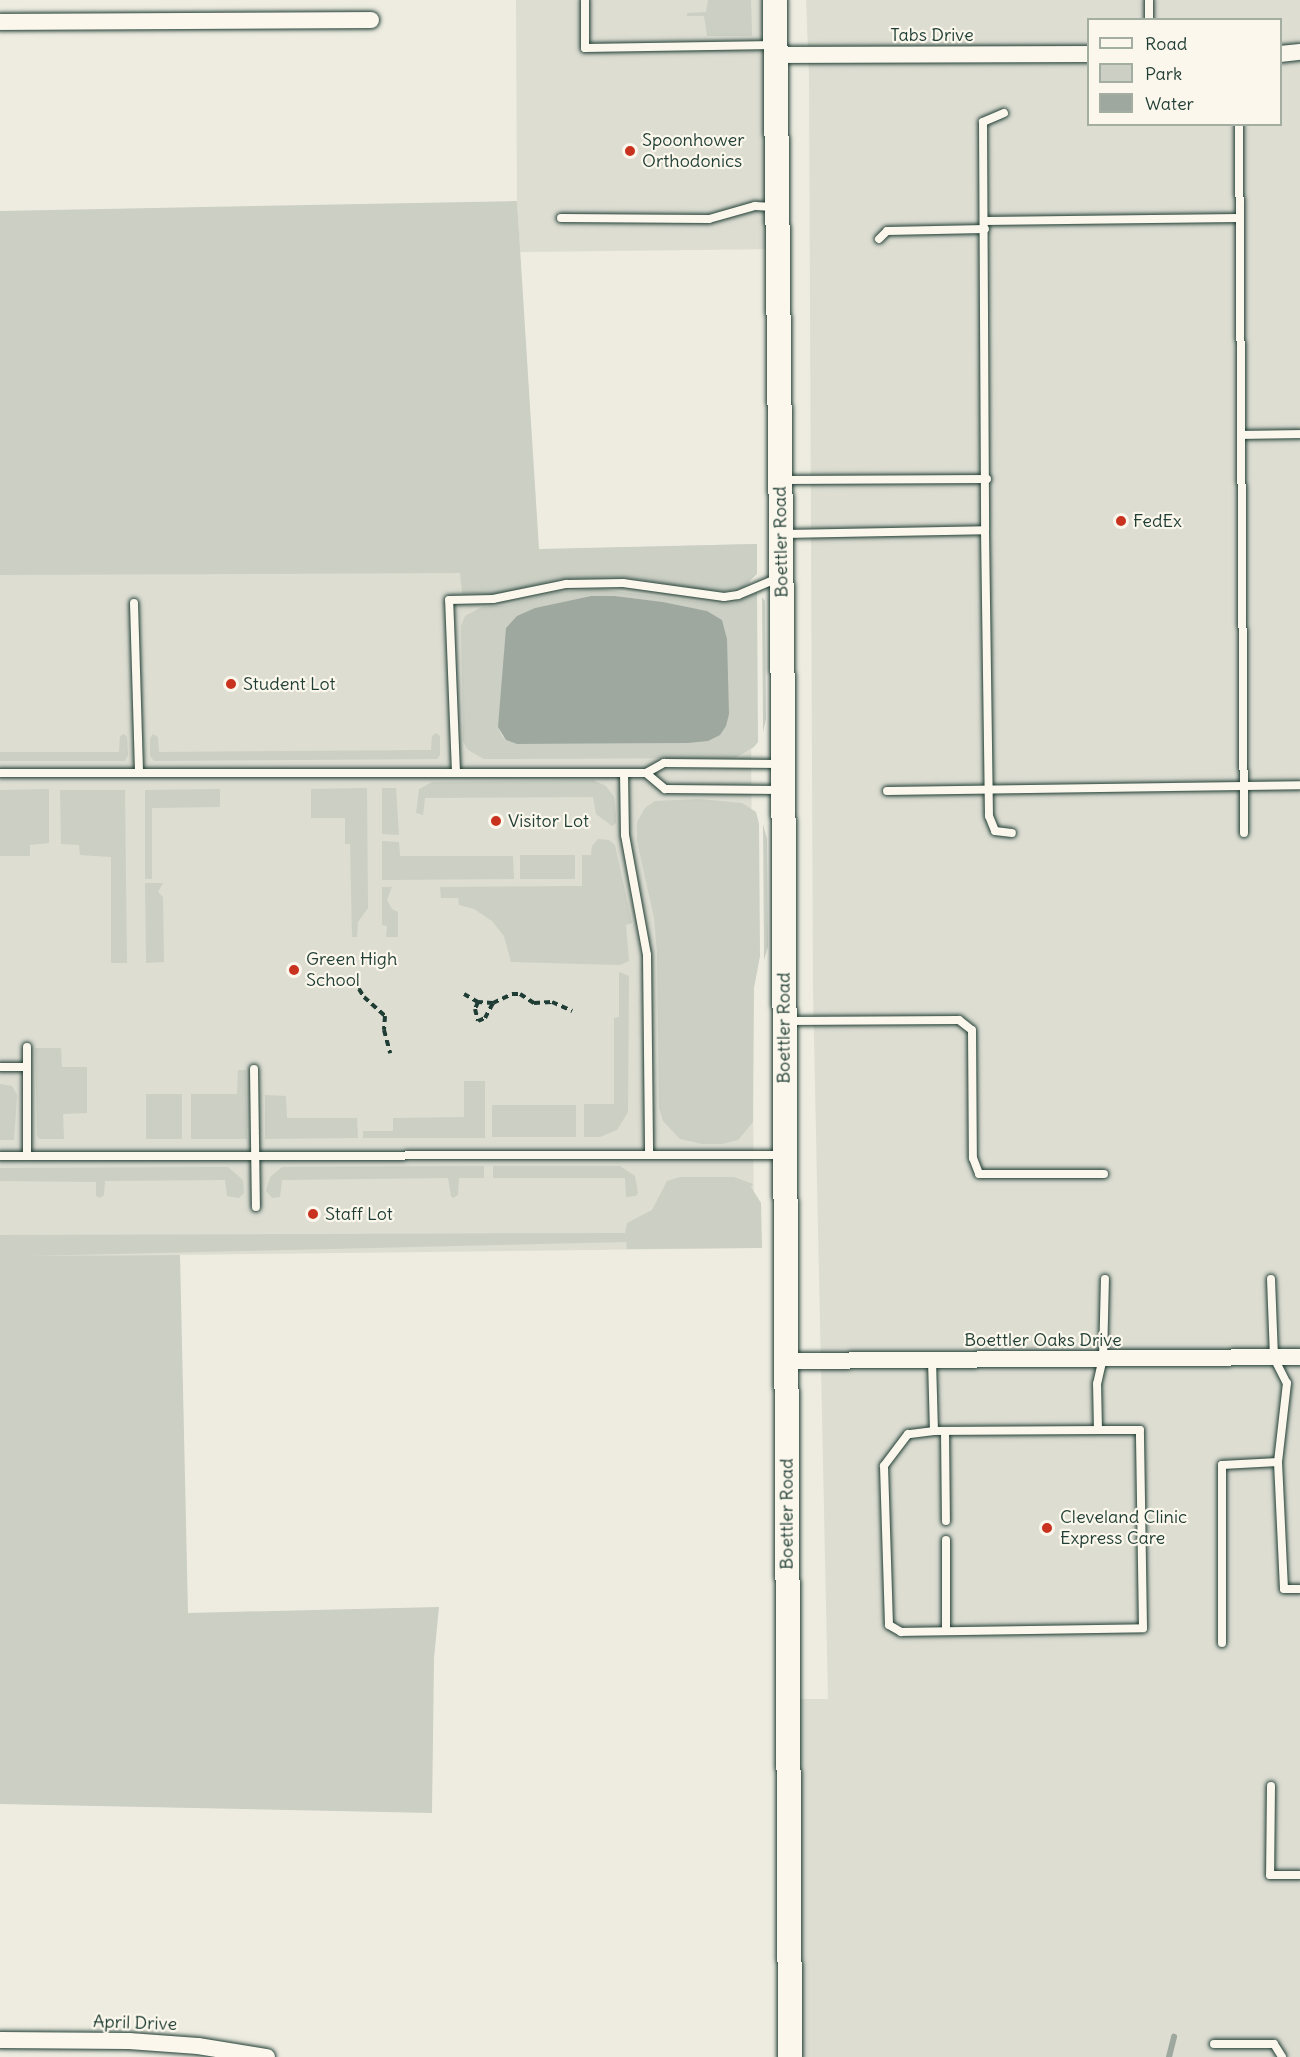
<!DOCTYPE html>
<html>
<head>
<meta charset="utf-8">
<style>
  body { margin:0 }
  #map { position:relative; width:1300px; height:2057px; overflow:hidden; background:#eeece1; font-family:Delius,sans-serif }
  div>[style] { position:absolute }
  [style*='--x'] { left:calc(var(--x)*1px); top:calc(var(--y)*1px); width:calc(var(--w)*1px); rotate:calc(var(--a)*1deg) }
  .built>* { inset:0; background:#ddddd2 }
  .green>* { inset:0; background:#cbcfc4; transform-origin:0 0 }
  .water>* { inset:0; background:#9fa89f }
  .stream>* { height:6px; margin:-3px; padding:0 3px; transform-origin:3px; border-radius:3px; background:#9fa89f }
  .path>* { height:4px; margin-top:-2px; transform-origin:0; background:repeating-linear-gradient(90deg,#1f3d34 0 6px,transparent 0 10.5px) }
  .roads { filter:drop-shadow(0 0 2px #1f3d34) drop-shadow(0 0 2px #1f3d34) }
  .lane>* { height:8px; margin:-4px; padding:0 4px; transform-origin:4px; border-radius:4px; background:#fbf7ec }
  .street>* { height:16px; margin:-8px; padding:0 8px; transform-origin:8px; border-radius:8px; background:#fbf7ec }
  .secondary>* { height:24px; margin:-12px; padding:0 12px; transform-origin:12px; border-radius:12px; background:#fbf7ec }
  .dots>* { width:16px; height:16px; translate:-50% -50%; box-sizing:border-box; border:3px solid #fbf7ec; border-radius:50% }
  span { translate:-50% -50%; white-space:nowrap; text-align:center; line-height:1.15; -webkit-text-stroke:4.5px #fbf7ec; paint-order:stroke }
  .street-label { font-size:18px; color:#1f3d34 }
  .poi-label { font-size:18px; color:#1f3d34 }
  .left { translate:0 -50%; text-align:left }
  .legend { position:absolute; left:1087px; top:18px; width:195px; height:108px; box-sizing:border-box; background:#fbf7ec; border:2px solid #a3ada2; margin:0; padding:8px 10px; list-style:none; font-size:18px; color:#1f3d34 }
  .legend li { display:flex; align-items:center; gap:12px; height:30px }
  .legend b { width:30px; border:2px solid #a3ada2 }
</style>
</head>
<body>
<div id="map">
  <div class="built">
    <i style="clip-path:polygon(516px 0,775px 0,778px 249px,520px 252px,517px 201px)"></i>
    <i style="clip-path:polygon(evenodd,806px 0,1300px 0,1300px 2057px,790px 2057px,788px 1699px,828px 1699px,813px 992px,809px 75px,806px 0,1088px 20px,1280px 20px,1280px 124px,1088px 124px,1088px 20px)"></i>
    <i style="clip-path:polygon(750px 544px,754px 1248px,0 1257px,0 554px,188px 559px)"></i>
  </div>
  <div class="green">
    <i style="clip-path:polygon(708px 0,751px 0,752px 36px,707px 36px,704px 16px,687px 16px,687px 13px,706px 12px)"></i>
    <i style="clip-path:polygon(517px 201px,539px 549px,757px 544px,757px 574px,743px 587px,728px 591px,706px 590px,625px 577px,609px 577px,559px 579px,497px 594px,462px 593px,460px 573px,0 575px,0 211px)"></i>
    <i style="clip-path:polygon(evenodd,599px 589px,718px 604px,735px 603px,757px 592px,758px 742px,754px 747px,735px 758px,484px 759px,468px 750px,463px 741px,461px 626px,465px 616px,482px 607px,507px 605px,557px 592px,599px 589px,591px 596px,615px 596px,663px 602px,707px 611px,721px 620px,727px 639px,688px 743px,517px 744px,506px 740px,502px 736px,498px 727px,535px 608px,591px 596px)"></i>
    <i style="clip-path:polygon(762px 597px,765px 601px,766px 719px,763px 732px)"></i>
    <i style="clip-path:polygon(436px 733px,440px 736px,440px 755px,437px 759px,154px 761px,150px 756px,150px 739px,153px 734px,158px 737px,159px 752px,431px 750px,432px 736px)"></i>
    <i style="clip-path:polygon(124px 734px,127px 737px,128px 755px,125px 761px,0 761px,0 752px,119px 752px,120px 736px)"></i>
    <i style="clip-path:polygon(593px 780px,606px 786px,614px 797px,616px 814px,616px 823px,612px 826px,596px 814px,593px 797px,425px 798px,423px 815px,416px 813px,419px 789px,432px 782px)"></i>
    <i style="clip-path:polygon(367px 788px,368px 908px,358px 922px,357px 937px,352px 937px,350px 844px,345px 844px,345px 818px,311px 818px,311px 789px)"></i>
    <i style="clip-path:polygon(382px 788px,396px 788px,399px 835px,382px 834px)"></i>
    <i style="clip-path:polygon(49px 789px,49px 843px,30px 845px,30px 856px,0 856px,0 790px)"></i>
    <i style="clip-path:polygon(220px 789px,220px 807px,152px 808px,152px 879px,145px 879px,145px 790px)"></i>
    <i style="clip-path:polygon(60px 790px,125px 790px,127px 963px,111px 963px,111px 857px,80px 855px,79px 845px,61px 844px)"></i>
    <i style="clip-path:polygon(699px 799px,742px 803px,756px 812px,759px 824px,760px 956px,754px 988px,753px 1122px,738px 1140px,722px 1144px,702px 1144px,680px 1139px,663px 1121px,659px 1108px,657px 952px,654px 918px,637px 841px,637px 822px,645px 808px,655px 801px)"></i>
    <i style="clip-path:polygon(763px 824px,767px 839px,768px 947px,764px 960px)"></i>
    <i style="clip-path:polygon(598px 839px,609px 840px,615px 845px,632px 923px,626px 925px,629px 961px,620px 965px,511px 962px,504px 936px,492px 921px,474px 909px,459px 905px,458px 898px,441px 898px,440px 887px,582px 886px,582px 855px,591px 855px,592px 846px)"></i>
    <i style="clip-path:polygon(382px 841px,399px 842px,400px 856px,513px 856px,514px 879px,382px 880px)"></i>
    <i style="left:575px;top:855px;width:24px;height:55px;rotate:90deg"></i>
    <i style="clip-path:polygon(145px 883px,163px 883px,158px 892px,163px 897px,164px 962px,146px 963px)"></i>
    <i style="clip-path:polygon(382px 887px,392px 887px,387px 900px,392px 909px,398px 912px,398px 937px,386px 937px,387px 926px,382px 925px)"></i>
    <i style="clip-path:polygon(619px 972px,629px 976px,628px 1112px,617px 1130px,600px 1137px,584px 1137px,584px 1104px,614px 1104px,614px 1018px,619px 1017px)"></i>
    <i style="clip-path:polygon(35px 1048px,61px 1048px,62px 1067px,87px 1067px,87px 1113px,63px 1114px,64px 1139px,39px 1139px,37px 1135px)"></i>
    <i style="clip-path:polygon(238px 1070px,246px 1070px,247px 1139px,191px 1139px,191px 1094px,237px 1094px)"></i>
    <i style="clip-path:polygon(464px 1081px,485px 1081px,485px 1138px,363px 1138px,363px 1131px,393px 1131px,393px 1118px,464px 1117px)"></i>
    <i style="clip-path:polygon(0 1084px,12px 1086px,17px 1095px,14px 1140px,0 1140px)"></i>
    <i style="left:146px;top:1094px;width:36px;height:45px"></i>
    <i style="clip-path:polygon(265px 1095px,286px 1096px,287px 1118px,357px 1118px,358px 1138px,265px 1139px)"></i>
    <i style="left:492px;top:1105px;width:84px;height:32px"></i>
    <i style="clip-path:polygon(484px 1166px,484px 1178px,459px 1178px,458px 1195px,453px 1198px,451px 1196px,448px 1178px,282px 1180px,280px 1197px,272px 1198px,266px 1191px,270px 1177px,282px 1167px)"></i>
    <i style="clip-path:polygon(493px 1166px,620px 1166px,635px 1176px,638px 1193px,636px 1196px,626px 1197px,625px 1178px,493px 1178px)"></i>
    <i style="clip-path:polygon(228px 1167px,243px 1180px,244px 1193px,239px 1198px,227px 1196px,225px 1180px,105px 1181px,104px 1195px,100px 1198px,96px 1196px,96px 1182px,0 1181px,0 1168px)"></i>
    <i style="clip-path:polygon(734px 1177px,753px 1184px,751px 1187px,761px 1203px,762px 1248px,627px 1249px,626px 1242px,26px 1256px,180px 1255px,188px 1613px,439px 1607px,434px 1658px,432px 1813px,0 1804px,0 1235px,625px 1233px,627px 1223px,652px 1210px,667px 1181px,680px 1177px)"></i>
  </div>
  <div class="water">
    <i style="clip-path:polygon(591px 596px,615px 596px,663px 602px,707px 611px,722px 620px,727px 639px,729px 714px,726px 726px,720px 735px,708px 741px,688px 743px,517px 744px,506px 740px,498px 727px,506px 628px,517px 616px,535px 608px)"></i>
  </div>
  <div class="stream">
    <i style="--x:1169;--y:2057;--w:21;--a:-76"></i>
  </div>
  <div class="path">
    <i style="--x:357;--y:978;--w:11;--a:80"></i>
    <i style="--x:359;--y:989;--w:9;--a:58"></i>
    <i style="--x:364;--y:997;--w:28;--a:42"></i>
    <i style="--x:385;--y:1016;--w:14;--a:94"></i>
    <i style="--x:384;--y:1030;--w:24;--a:75"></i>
    <i style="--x:464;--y:994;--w:16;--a:30"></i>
    <i style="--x:493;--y:1003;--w:15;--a:-176"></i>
    <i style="--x:478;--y:1002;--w:8;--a:113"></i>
    <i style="--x:475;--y:1009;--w:12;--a:76"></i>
    <i style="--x:478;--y:1021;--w:8;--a:-23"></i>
    <i style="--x:485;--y:1018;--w:17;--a:-62"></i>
    <i style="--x:493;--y:1003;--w:21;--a:-25"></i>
    <i style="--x:512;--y:994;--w:8;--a:0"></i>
    <i style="--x:520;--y:994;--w:17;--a:33"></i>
    <i style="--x:534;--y:1003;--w:18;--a:-3"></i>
    <i style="--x:552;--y:1002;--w:22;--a:24"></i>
  </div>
  <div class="roads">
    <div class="lane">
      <i style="--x:585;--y:0;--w:48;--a:90"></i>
      <i style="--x:585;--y:48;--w:189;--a:-0.9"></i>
      <i style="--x:1149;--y:20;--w:20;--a:-90"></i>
      <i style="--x:1004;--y:113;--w:23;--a:157"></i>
      <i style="--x:983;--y:122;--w:408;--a:89.7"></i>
      <i style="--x:985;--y:530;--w:286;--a:89.2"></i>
      <i style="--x:989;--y:816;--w:16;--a:68"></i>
      <i style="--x:995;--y:831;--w:17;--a:7"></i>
      <i style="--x:1239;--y:124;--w:709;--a:89.6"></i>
      <i style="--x:561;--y:218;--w:148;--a:0.4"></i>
      <i style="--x:709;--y:219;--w:48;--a:-15.8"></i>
      <i style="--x:755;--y:206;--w:19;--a:3"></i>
      <i style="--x:985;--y:221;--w:254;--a:-0.7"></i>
      <i style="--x:879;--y:239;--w:11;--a:-45"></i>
      <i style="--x:887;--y:231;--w:98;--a:-1.2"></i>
      <i style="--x:1241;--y:435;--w:59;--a:-1"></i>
      <i style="--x:783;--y:480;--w:204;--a:-0.3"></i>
      <i style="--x:784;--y:534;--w:201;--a:-1.1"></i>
      <i style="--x:134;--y:603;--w:170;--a:88.3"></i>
      <i style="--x:456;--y:772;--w:172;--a:-92.3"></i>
      <i style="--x:449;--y:600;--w:44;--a:-1.3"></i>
      <i style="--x:493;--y:599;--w:75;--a:-11.6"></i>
      <i style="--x:566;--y:584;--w:57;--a:-1"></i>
      <i style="--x:623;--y:583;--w:102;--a:7.9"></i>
      <i style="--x:724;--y:597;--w:14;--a:-8"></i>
      <i style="--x:738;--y:595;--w:43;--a:-23"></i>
      <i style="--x:0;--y:773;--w:646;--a:0"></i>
      <i style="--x:646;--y:773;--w:21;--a:-29"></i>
      <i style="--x:664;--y:763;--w:116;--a:0.5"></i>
      <i style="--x:624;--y:773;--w:62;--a:89.1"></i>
      <i style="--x:625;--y:835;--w:122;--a:79.6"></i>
      <i style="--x:647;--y:955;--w:200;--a:89.4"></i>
      <i style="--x:646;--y:773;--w:25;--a:40"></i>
      <i style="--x:665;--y:789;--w:116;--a:0.5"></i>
      <i style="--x:887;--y:791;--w:413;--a:-0.8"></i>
      <i style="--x:787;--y:1021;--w:172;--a:-0.3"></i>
      <i style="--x:959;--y:1020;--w:16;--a:38"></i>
      <i style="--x:972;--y:1030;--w:128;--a:89.6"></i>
      <i style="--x:973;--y:1158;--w:17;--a:69"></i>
      <i style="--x:979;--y:1174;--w:125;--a:0"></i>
      <i style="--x:0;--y:1067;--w:27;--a:0"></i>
      <i style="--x:254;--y:1069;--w:138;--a:89.2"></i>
      <i style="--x:0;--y:1156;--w:784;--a:-0.07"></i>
      <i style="--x:27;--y:1156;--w:109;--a:-90"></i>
      <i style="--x:1271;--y:1279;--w:79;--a:87.8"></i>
      <i style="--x:1274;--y:1358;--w:28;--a:63"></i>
      <i style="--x:1287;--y:1383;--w:80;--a:96.5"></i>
      <i style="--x:1278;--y:1462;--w:127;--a:87.3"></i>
      <i style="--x:1284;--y:1589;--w:16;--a:0"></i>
      <i style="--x:932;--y:1360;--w:71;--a:88.4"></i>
      <i style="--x:934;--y:1431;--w:26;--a:173"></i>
      <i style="--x:908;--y:1434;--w:40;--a:127"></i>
      <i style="--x:884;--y:1466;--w:159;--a:88.2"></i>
      <i style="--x:889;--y:1625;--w:14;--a:30"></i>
      <i style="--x:901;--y:1632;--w:242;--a:-0.9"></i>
      <i style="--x:1143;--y:1628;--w:198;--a:-90.9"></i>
      <i style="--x:1140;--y:1430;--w:42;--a:180"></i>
      <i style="--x:1098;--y:1430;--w:46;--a:-91.2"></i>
      <i style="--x:1097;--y:1384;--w:26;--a:-77"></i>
      <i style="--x:1103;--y:1359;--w:80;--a:-88.6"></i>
      <i style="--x:934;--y:1431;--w:164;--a:-0.3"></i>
      <i style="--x:945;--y:1431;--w:90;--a:89.4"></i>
      <i style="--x:946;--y:1540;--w:91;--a:90"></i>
      <i style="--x:1222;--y:1643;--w:178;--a:-90"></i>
      <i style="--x:1222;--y:1465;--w:56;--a:-3.1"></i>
      <i style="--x:1271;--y:1786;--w:89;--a:90.6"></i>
      <i style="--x:1270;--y:1875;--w:30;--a:0"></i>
      <i style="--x:1214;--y:2044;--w:60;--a:0"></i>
      <i style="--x:1274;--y:2044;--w:15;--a:58"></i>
    </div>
    <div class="street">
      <i style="--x:0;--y:22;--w:371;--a:-0.3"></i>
      <i style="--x:1280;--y:54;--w:20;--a:-6"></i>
      <i style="--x:776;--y:55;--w:312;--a:-0.2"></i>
      <i style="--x:786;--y:1361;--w:514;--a:-0.45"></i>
      <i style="--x:0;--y:2040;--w:129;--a:0.4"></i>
      <i style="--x:129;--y:2041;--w:69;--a:4.1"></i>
      <i style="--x:198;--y:2046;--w:70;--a:9.1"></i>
    </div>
    <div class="secondary">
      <i style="--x:775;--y:0;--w:719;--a:89.36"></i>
      <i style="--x:783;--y:719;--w:1338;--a:89.7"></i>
    </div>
  </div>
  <div class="dots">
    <i style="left:630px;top:151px;background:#c8321e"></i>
    <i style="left:1121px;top:521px;background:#c8321e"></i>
    <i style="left:231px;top:684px;background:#c8321e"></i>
    <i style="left:496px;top:821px;background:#c8321e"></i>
    <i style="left:294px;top:970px;background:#c8321e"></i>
    <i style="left:313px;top:1214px;background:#c8321e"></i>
    <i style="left:1047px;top:1528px;background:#c8321e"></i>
  </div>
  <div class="street-label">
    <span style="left:932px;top:35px">Tabs Drive</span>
    <span style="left:781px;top:542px;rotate:-91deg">Boettler Road</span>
    <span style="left:784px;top:1028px;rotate:-90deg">Boettler Road</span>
    <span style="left:1043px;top:1340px">Boettler Oaks Drive</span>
    <span style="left:787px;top:1514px;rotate:-90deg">Boettler Road</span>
    <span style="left:135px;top:2023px;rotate:2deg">April Drive</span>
  </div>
  <div class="poi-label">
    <span class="left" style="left:642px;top:151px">Spoonhower<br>Orthodonics</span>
    <span class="left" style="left:1133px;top:521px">FedEx</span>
    <span class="left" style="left:243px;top:684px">Student Lot</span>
    <span class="left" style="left:508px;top:821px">Visitor Lot</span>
    <span class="left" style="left:306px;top:970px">Green High<br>School</span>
    <span class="left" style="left:325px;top:1214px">Staff Lot</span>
    <span class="left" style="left:1060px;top:1528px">Cleveland Clinic<br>Express Care</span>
  </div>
  <ul class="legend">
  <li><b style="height:8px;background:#fbf7ec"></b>Road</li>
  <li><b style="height:16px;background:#cbcfc4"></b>Park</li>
  <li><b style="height:16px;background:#9fa89f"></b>Water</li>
  </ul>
</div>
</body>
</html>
